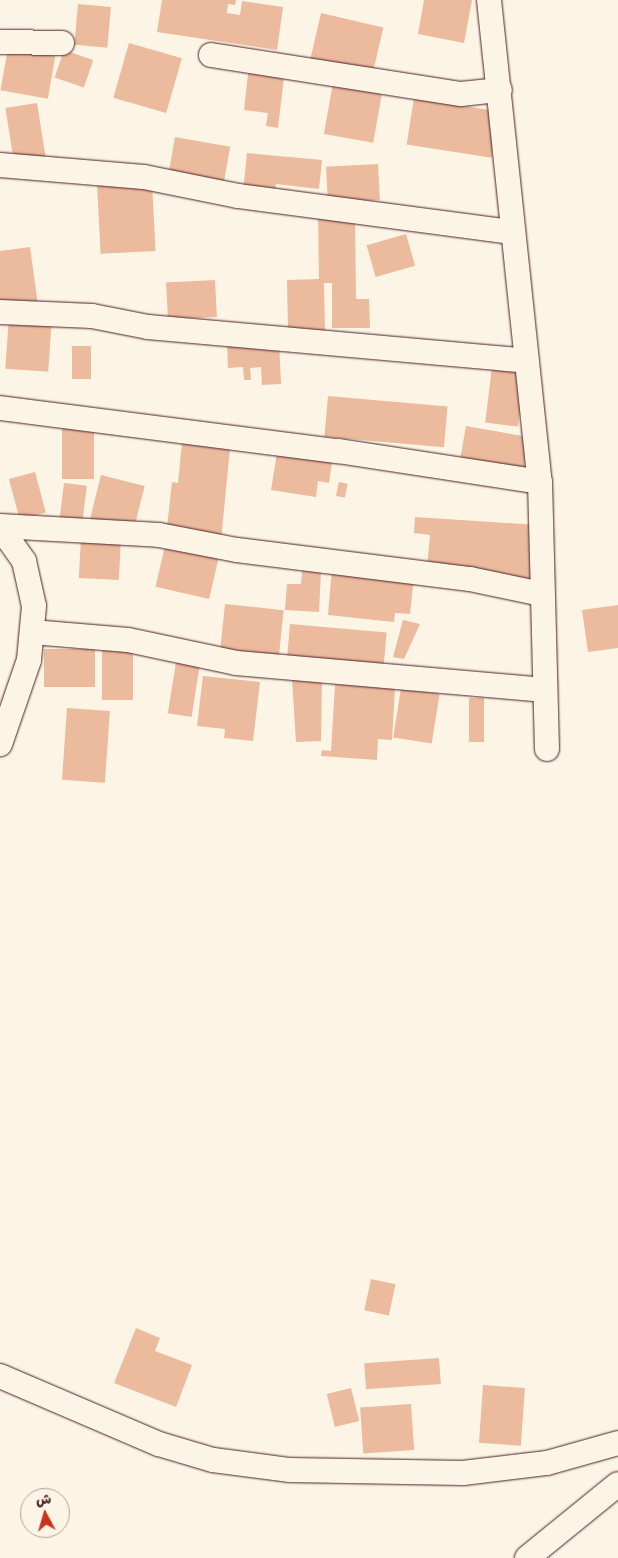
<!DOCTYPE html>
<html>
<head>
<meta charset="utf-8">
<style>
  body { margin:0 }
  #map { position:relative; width:618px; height:1558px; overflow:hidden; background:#fcf5e5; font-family:Delius,"Playpen Sans Arabic",sans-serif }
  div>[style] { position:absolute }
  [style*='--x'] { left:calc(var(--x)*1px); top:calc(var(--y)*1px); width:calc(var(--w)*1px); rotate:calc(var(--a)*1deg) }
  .building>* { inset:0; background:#ecba9d; transform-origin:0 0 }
  .roads { filter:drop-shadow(0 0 1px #4a1f2b) drop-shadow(0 0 1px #4a1f2b) }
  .street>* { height:24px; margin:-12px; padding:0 12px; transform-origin:12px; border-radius:12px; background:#fcf5e5 }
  span { translate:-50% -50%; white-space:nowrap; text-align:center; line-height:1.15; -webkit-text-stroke:4.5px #fcf5e5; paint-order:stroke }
  .north { position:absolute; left:20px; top:1488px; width:50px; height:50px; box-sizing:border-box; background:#fcf5e5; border:1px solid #b59f9b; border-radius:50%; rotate:354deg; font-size:14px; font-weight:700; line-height:20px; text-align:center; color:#4a1f2b }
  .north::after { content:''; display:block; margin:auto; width:18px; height:22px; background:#c8321e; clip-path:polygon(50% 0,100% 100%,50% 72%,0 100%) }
</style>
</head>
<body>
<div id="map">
  <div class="building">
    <i style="clip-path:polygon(162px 0,236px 0,235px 5px,228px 4px,227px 13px,240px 15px,242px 1px,283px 7px,277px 50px,157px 32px)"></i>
    <i style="clip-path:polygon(424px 0,472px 0,464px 43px,418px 34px)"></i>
    <i style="left:78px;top:4px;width:33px;height:41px;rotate:5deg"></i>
    <i style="left:321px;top:13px;width:64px;height:50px;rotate:13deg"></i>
    <i style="left:129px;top:43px;width:55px;height:57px;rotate:16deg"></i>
    <i style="left:8px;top:48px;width:48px;height:43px;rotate:10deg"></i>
    <i style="left:64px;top:50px;width:31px;height:29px;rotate:19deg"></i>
    <i style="clip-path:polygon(249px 65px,285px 69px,278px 128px,266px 126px,268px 113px,244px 110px)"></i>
    <i style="left:334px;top:77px;width:50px;height:58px;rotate:10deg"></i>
    <i style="left:414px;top:98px;width:86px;height:47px;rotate:9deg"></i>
    <i style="left:37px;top:103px;width:54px;height:32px;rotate:81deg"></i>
    <i style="left:175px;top:137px;width:56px;height:36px;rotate:10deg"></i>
    <i style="clip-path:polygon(247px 153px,322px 160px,319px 189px,276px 184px,275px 195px,243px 192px)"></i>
    <i style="left:378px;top:164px;width:36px;height:52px;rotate:87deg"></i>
    <i style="left:152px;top:183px;width:68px;height:55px;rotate:87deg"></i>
    <i style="clip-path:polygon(355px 214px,356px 299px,369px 299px,370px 328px,332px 328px,332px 283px,324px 283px,325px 330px,288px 331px,287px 280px,319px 279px,318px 215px)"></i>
    <i style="left:406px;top:234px;width:33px;height:41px;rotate:74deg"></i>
    <i style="clip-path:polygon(30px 247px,38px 305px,0 310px,0 251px)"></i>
    <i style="left:215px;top:280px;width:37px;height:49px;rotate:87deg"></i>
    <i style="left:9px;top:316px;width:43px;height:53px;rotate:4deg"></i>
    <i style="clip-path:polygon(279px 340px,281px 384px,262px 385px,261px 367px,250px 368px,251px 380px,244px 380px,243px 367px,228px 368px,227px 343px)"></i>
    <i style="left:72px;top:346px;width:19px;height:33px"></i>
    <i style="left:492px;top:367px;width:33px;height:56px;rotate:7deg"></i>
    <i style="left:328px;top:396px;width:120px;height:41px;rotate:5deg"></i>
    <i style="left:62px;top:421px;width:32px;height:58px"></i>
    <i style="left:466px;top:426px;width:64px;height:35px;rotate:10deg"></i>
    <i style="clip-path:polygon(182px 443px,230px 448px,221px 541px,166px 536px,172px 482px,178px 483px)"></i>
    <i style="clip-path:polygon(278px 447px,333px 455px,329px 483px,318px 481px,316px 497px,271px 490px)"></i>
    <i style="left:35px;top:472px;width:42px;height:27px;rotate:75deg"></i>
    <i style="left:101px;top:475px;width:45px;height:46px;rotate:14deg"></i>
    <i style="left:339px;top:482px;width:9px;height:14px;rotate:13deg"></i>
    <i style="left:64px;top:483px;width:23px;height:34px;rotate:7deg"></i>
    <i style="clip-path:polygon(415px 517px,537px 525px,532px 579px,427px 568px,430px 535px,414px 533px)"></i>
    <i style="left:81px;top:537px;width:40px;height:41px;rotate:3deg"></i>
    <i style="left:167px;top:537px;width:55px;height:51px;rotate:13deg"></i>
    <i style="clip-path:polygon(332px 568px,414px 576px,410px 614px,395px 613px,394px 622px,328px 615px)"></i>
    <i style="clip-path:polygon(302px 570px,321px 571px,319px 612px,285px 610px,287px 584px,301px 584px)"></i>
    <i style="left:225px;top:604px;width:59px;height:45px;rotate:6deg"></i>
    <i style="clip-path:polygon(618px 605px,618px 648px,588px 652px,582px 610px)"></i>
    <i style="clip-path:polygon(403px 620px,420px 624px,404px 659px,393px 657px)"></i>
    <i style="left:290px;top:624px;width:97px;height:40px;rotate:5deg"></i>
    <i style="left:102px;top:648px;width:31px;height:52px"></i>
    <i style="left:95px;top:649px;width:38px;height:51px;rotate:90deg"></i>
    <i style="left:176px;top:662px;width:24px;height:52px;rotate:9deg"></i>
    <i style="clip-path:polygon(203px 676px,260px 682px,253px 741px,224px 738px,225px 729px,197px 726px)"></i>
    <i style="clip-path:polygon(322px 678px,321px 741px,296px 742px,292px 680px)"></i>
    <i style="clip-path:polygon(335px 684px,395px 688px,392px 740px,378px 739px,377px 760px,321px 756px,322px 750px,331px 751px)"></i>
    <i style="left:401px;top:688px;width:39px;height:50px;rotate:9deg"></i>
    <i style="left:469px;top:698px;width:15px;height:44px"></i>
    <i style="left:67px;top:708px;width:43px;height:72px;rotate:4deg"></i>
    <i style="left:371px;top:1279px;width:25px;height:32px;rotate:12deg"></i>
    <i style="clip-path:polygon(136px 1328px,160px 1338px,155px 1351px,192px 1365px,176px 1407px,114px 1383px)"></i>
    <i style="left:439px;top:1358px;width:26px;height:75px;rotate:86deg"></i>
    <i style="left:483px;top:1385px;width:42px;height:58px;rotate:4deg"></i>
    <i style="left:351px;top:1388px;width:34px;height:25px;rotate:76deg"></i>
    <i style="left:411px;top:1404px;width:46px;height:51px;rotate:86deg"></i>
  </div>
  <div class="roads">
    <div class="street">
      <i style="--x:489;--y:0;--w:485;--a:84"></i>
      <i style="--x:540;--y:482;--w:267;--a:88.5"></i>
      <i style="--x:0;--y:42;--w:62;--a:0.9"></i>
      <i style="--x:211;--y:55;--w:253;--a:8.9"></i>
      <i style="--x:461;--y:94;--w:39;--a:-6"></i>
      <i style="--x:0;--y:165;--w:144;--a:4.8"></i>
      <i style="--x:144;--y:177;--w:96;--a:11.4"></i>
      <i style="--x:238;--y:196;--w:276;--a:7.5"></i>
      <i style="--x:0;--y:312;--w:92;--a:2.5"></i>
      <i style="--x:92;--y:316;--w:57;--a:11.1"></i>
      <i style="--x:148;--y:327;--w:380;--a:5.1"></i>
      <i style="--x:0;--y:408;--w:341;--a:7.3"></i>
      <i style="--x:338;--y:451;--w:204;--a:8.7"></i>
      <i style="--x:0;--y:526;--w:159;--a:3.2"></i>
      <i style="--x:159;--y:535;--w:79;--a:10.9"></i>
      <i style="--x:237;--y:550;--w:235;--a:7.1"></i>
      <i style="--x:470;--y:579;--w:73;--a:11.9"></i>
      <i style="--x:0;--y:527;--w:42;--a:54.8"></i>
      <i style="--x:24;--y:561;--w:46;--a:77.5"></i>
      <i style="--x:34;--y:606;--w:54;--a:95.3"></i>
      <i style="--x:29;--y:660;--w:89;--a:109"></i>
      <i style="--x:32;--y:632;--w:96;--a:4.8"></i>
      <i style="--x:128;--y:640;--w:111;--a:11.9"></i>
      <i style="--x:237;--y:663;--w:309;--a:5"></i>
      <i style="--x:0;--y:1376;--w:173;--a:23.2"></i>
      <i style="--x:159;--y:1444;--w:56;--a:16.5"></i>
      <i style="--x:213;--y:1460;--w:78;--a:7.4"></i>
      <i style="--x:290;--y:1470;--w:173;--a:1"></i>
      <i style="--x:463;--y:1473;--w:85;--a:-6.8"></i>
      <i style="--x:547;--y:1463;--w:74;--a:-15.7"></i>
      <i style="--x:527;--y:1558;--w:117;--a:-39.1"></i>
    </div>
  </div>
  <div class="north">ش</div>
</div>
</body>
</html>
